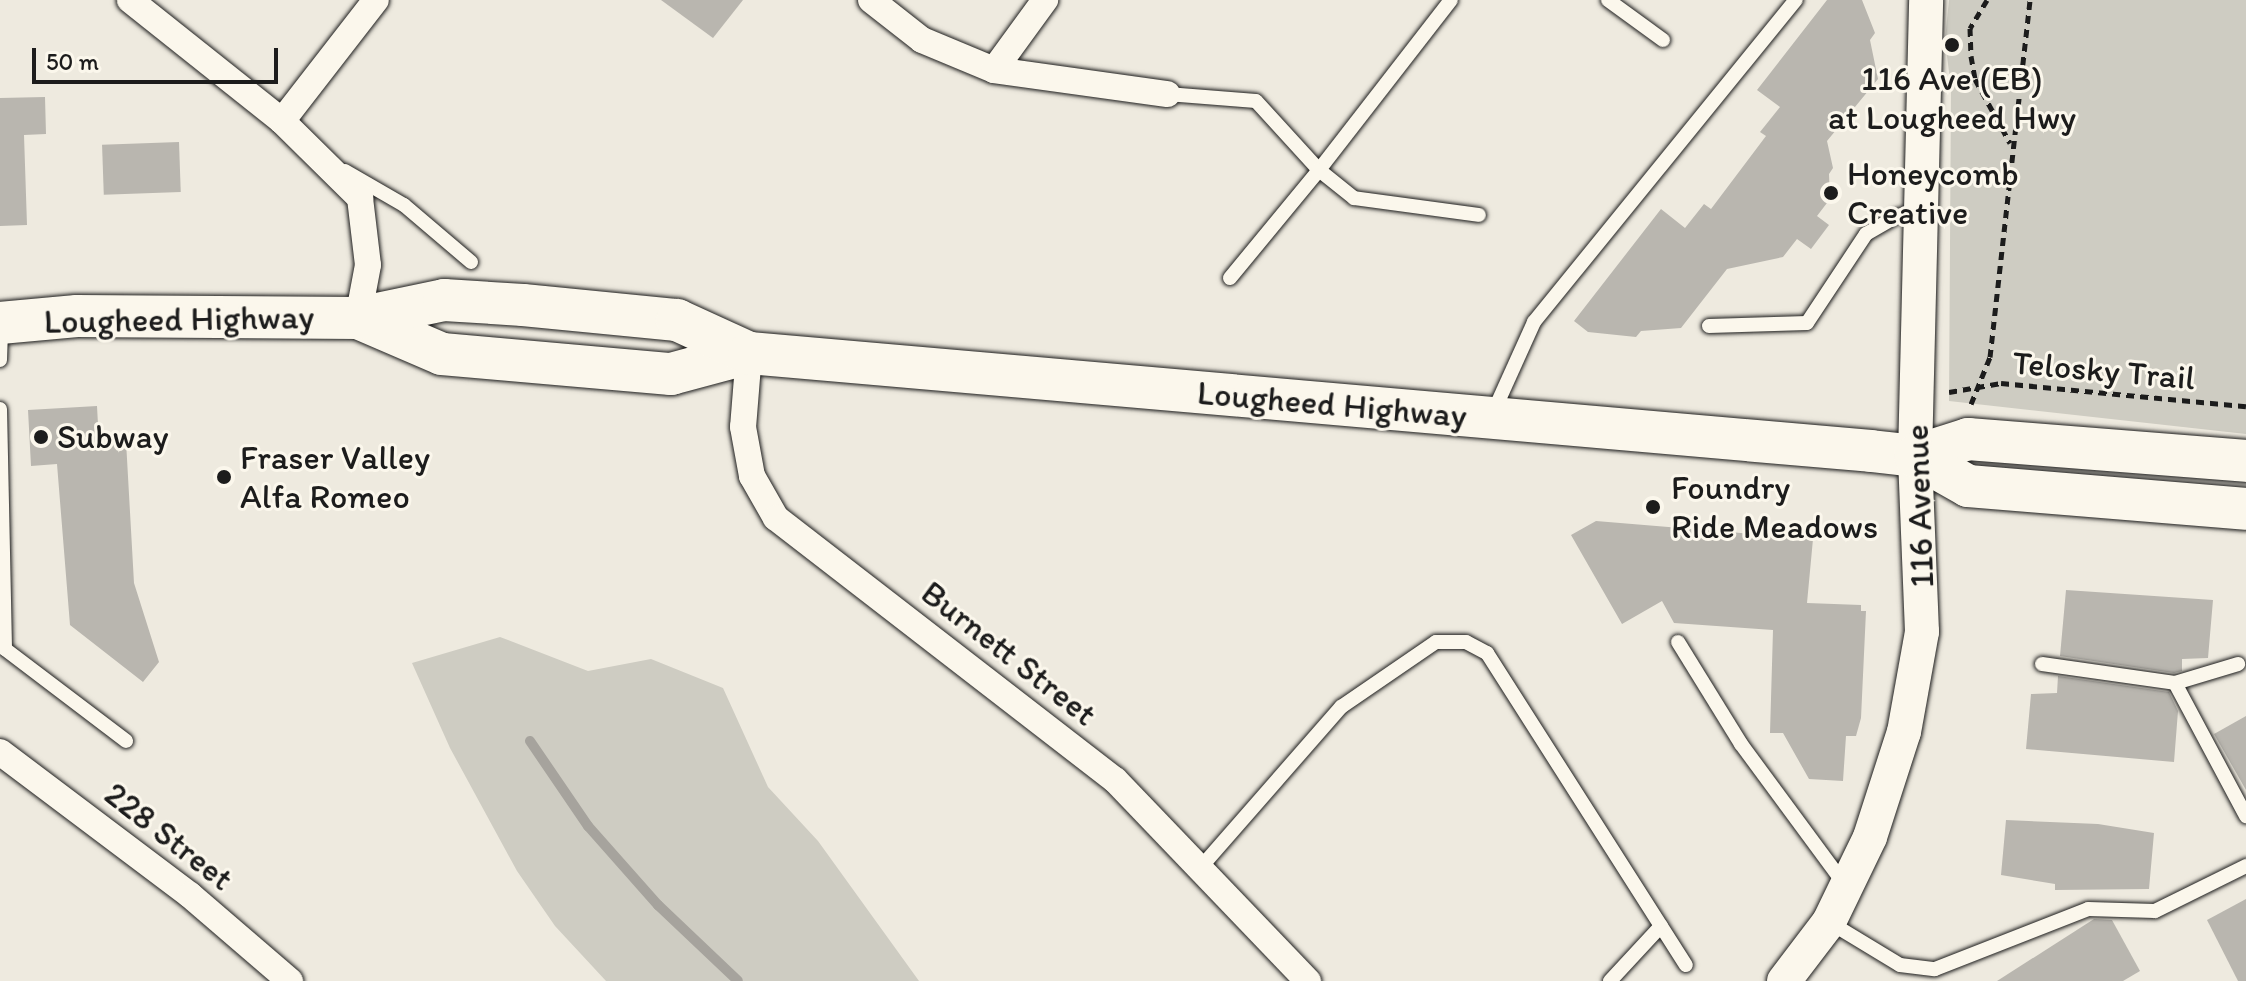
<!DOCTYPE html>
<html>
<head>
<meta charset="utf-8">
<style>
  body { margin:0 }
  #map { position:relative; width:2246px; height:981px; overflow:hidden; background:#eeeadf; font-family:Itim,sans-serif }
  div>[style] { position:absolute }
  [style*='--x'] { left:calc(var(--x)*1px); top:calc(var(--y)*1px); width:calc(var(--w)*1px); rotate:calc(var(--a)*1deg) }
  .green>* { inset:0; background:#ceccc2 }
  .stream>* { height:10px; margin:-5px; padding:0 5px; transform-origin:5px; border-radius:5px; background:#a6a39d }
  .building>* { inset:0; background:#b9b6af; transform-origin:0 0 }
  .path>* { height:5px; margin-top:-2.5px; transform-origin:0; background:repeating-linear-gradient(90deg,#1c1c1c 0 8px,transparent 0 14px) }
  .roads { filter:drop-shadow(0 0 2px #1c1c1c) drop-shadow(0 0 2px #1c1c1c) }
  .service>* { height:14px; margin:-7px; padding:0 7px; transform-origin:7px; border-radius:7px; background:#fbf7ec }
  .minor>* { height:26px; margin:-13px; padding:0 13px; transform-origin:13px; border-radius:13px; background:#fbf7ec }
  .tertiary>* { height:34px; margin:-17px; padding:0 17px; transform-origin:17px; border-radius:17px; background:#fbf7ec }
  .primary>* { height:42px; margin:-21px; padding:0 21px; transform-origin:21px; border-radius:21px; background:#fbf7ec }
  .dots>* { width:22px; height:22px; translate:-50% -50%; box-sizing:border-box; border:4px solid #fbf7ec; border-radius:50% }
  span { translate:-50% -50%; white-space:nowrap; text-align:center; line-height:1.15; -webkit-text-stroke:6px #fbf7ec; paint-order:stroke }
  .poi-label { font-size:34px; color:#1c1c1c }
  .left { translate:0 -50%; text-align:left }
  .street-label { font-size:34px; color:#1c1c1c }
  .scale { position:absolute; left:32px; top:48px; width:246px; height:36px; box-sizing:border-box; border:4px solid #1c1c1c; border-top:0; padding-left:10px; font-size:24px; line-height:28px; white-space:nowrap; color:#1c1c1c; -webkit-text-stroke:6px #fbf7ec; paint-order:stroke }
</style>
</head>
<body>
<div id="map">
  <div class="green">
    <i style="clip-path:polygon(1949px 0,2246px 0,2246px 434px,1949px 401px,1951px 88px,1945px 40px)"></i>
    <i style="clip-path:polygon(500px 637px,588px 671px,651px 659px,723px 688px,768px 787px,818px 841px,919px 981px,606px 981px,555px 926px,517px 871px,450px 748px,412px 663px)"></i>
  </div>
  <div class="stream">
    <i style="--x:530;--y:741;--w:103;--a:55.7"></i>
    <i style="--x:588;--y:826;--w:106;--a:48.5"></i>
    <i style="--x:658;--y:905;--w:110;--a:43.5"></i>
  </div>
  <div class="building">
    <i style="clip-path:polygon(661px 0,743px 0,713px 38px)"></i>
    <i style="clip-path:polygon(1827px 0,1862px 0,1875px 33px,1870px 40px,1878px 79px,1827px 141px,1833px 168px,1829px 174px,1830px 199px,1817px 216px,1829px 225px,1811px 249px,1797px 239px,1783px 257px,1727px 269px,1681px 328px,1641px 331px,1636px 337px,1588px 332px,1574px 321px,1661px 209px,1685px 228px,1704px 204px,1711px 209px,1766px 136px,1760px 132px,1780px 107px,1757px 90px)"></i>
    <i style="clip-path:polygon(45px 97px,46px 134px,24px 135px,27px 225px,0 226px,0 98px)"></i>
    <i style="left:179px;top:142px;width:50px;height:77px;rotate:88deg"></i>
    <i style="clip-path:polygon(97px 406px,99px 443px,126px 441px,134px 583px,159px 662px,143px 682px,70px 625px,57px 464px,31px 466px,28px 410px)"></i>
    <i style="clip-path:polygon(1596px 521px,1813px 539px,1807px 603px,1861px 605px,1861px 611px,1866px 611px,1861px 718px,1856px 736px,1846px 736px,1843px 781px,1809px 779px,1783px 733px,1770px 733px,1773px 630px,1674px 623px,1662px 601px,1622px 624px,1571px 535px)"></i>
    <i style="clip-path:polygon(2066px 590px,2213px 600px,2208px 658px,2182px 659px,2182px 671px,2174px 673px,2060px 656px)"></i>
    <i style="clip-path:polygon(2058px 676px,2169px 692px,2178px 711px,2174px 762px,2026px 749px,2031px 694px,2057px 693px)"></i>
    <i style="clip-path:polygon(2246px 716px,2246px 790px,2214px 734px)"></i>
    <i style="clip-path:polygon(2006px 820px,2098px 824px,2154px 833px,2149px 889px,2055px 890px,2055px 884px,2001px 875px)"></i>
    <i style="clip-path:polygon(2246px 899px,2246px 981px,2238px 981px,2207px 920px)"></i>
    <i style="clip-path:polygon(2094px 919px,2112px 920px,2140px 971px,2123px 981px,1997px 981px)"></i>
  </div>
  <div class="path">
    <i style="--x:1987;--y:0;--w:33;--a:121"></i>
    <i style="--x:1970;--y:28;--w:28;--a:88"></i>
    <i style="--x:1971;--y:56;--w:23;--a:80"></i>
    <i style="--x:1975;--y:79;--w:73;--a:61.3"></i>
    <i style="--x:1949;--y:392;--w:53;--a:-9.8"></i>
    <i style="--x:2001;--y:383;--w:246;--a:5.4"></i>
    <i style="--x:1971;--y:404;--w:51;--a:-68"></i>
    <i style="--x:1990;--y:357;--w:359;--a:-83.6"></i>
  </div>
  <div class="roads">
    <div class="service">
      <i style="--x:1608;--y:0;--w:68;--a:36"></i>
      <i style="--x:1167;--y:94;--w:89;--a:4.5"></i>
      <i style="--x:1256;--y:101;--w:93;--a:47.6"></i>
      <i style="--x:1319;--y:170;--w:215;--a:-52.2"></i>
      <i style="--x:345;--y:171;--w:68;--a:30"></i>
      <i style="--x:404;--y:205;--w:88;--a:40.4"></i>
      <i style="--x:1230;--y:278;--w:140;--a:-50.5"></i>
      <i style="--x:1319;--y:170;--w:45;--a:38.7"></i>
      <i style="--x:1354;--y:198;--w:126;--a:7.7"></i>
      <i style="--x:1709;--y:326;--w:98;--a:-1.8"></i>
      <i style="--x:1807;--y:323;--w:107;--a:-56.5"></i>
      <i style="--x:1866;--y:234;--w:36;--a:-30"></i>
      <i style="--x:1897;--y:216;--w:26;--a:-13"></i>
      <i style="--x:0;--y:360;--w:36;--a:-88"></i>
      <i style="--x:0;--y:409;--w:240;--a:88.8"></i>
      <i style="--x:5;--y:649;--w:152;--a:37.2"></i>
      <i style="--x:1493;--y:413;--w:100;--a:-65.7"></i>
      <i style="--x:1534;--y:322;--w:415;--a:-50.9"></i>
      <i style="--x:1678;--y:642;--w:120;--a:58.3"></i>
      <i style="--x:1741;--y:744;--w:179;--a:53.6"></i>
      <i style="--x:2042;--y:664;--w:134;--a:8.1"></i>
      <i style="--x:2175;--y:683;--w:151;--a:61.9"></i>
      <i style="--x:2175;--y:683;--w:66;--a:-16.8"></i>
      <i style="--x:1201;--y:867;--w:213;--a:-48.8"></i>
      <i style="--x:1341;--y:707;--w:115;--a:-34.4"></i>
      <i style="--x:1436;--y:642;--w:30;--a:0"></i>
      <i style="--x:1466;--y:642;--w:24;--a:28"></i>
      <i style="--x:1487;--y:653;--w:370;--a:57.5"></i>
      <i style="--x:1829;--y:922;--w:83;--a:31.2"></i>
      <i style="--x:1900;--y:965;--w:35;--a:7"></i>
      <i style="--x:1935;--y:969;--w:164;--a:-21.4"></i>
      <i style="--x:2088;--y:909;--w:67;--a:1.7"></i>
      <i style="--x:2155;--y:911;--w:102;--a:-26.3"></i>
      <i style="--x:1610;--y:981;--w:75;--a:-47.2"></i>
    </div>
    <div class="minor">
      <i style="--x:130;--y:0;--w:194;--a:38.5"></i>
      <i style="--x:282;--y:121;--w:110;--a:44.6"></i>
      <i style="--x:360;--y:198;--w:67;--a:83.2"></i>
      <i style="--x:368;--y:265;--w:54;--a:100.7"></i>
      <i style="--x:871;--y:0;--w:65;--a:38.1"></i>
      <i style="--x:922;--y:40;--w:78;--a:22.6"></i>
      <i style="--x:994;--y:70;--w:175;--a:7.9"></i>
      <i style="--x:994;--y:70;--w:87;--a:-53.9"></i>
      <i style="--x:282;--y:121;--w:153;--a:-52.2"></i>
      <i style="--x:749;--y:353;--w:74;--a:94.6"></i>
      <i style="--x:743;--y:427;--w:50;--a:79.6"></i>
      <i style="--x:752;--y:476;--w:48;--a:60.3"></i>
      <i style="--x:776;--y:518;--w:428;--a:37.7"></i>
      <i style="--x:1115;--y:780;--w:279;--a:46.2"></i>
      <i style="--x:0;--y:752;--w:238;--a:37"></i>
      <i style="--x:190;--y:895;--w:132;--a:40.7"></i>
    </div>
    <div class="tertiary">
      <i style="--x:1784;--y:981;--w:74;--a:-52.7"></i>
      <i style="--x:1829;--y:922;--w:94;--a:-64.2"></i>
      <i style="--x:1870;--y:837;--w:110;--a:-72.1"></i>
      <i style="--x:1904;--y:732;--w:102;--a:-79.8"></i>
      <i style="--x:1922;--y:632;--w:176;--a:-92.3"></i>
      <i style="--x:1915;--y:456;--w:456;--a:-88.6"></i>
    </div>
    <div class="primary">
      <i style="--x:358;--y:318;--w:91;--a:23.2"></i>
      <i style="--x:442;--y:354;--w:230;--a:5"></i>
      <i style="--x:671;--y:374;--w:81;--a:-15.1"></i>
      <i style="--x:0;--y:323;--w:77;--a:-5.2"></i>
      <i style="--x:77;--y:316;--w:281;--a:0.4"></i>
      <i style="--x:358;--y:318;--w:88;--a:-11.8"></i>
      <i style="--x:444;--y:300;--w:79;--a:3.6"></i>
      <i style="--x:523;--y:305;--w:155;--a:5.6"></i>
      <i style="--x:677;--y:320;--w:79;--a:24.6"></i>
      <i style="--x:749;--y:353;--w:1126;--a:4.99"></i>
      <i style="--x:1871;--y:451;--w:44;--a:6.5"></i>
      <i style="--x:1915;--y:456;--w:61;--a:29.5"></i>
      <i style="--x:1968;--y:486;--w:279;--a:4.7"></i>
      <i style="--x:1915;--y:456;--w:56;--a:-17.8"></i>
      <i style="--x:1968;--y:439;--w:279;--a:4.5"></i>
    </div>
  </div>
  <div class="dots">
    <i style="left:1952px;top:45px;background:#1c1c1c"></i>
    <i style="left:1831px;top:193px;background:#1c1c1c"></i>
    <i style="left:41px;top:437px;background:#1c1c1c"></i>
    <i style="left:224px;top:477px;background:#1c1c1c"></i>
    <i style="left:1653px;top:507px;background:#1c1c1c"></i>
  </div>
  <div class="poi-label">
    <span style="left:1952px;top:98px">116 Ave (EB)<br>at Lougheed Hwy</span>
    <span class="left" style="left:1847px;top:193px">Honeycomb<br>Creative</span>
    <span class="left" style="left:57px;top:437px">Subway</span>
    <span class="left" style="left:240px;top:477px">Fraser Valley<br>Alfa Romeo</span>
    <span class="left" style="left:1671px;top:507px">Foundry<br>Ride Meadows</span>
  </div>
  <div class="street-label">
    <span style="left:179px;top:319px;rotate:-1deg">Lougheed Highway</span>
    <span style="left:2104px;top:370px;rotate:5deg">Telosky Trail</span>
    <span style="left:1332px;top:404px;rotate:5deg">Lougheed Highway</span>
    <span style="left:1919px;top:506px;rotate:-92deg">116 Avenue</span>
    <span style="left:1009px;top:653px;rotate:38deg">Burnett Street</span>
    <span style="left:169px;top:836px;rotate:38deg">228 Street</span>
  </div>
  <div class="scale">50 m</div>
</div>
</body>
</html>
